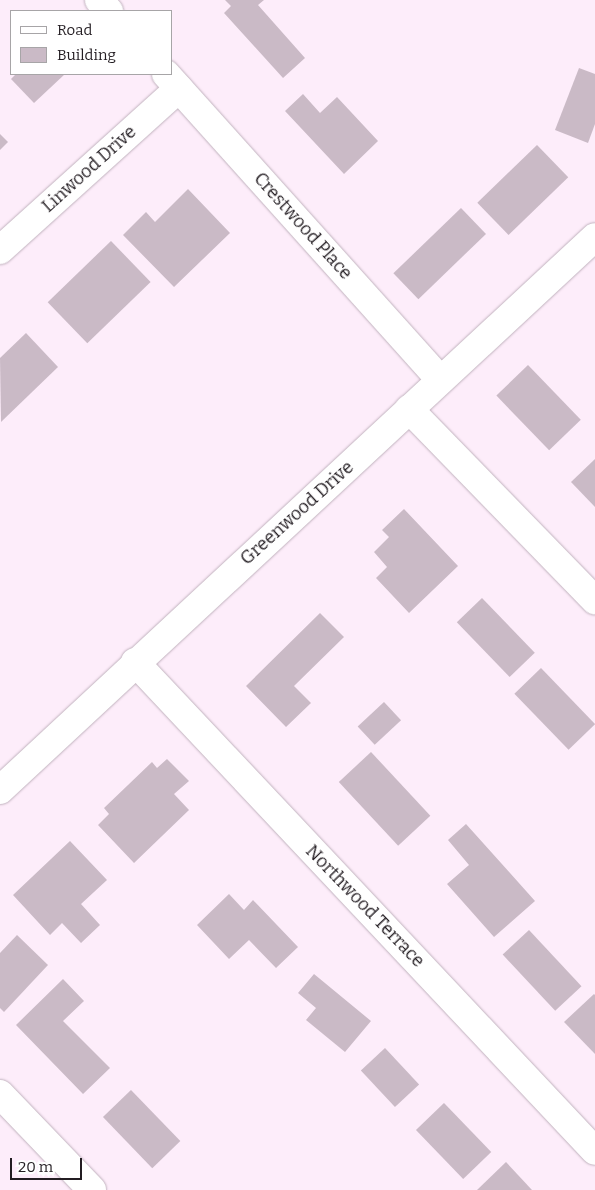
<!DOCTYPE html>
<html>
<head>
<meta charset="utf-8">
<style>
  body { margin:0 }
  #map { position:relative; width:595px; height:1190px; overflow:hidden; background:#fdedfa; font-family:Bitter,serif }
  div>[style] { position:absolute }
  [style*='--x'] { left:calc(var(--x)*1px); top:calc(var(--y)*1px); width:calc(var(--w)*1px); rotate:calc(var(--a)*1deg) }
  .building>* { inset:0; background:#cabac6; transform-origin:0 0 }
  .roads { filter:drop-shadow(0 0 1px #c1b2be) drop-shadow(0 0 1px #c1b2be) }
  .minor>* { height:28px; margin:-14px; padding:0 14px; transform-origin:14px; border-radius:14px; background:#fff }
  span { translate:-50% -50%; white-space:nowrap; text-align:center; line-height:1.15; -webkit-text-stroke:4.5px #fff; paint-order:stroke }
  .street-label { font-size:18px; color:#231d22 }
  .legend { position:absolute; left:10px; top:10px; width:162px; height:65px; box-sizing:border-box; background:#fff; border:1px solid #a7a5a7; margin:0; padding:6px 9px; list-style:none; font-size:15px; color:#231d22 }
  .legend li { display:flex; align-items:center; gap:10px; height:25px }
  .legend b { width:25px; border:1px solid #a7a5a7 }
  .scale { position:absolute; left:10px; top:1158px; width:72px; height:22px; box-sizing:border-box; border:2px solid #231d22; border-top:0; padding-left:6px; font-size:15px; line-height:18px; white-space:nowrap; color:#231d22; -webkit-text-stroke:4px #fff; paint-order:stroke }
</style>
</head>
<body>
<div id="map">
  <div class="building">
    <i style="clip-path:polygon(225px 0,264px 0,258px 5px,305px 58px,283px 78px,224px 13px,231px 6px)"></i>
    <i style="clip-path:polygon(579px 68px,595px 74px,595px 124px,588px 143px,555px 130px)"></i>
    <i style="clip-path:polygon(16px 74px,65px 74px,34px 103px,11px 79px)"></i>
    <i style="clip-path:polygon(303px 94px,320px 113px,337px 97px,378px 141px,344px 174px,285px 111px)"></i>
    <i style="clip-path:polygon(0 134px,8px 142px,0 150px)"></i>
    <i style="left:537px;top:145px;width:45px;height:83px;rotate:46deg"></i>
    <i style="clip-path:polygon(188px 189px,230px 233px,174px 287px,123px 235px,146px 212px,155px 222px)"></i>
    <i style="left:461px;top:208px;width:36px;height:94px;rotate:46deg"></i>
    <i style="left:111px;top:241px;width:57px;height:88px;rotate:46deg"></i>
    <i style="clip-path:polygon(26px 333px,58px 367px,1px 422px,0 358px)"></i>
    <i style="left:528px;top:365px;width:76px;height:44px;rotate:46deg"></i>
    <i style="clip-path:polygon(595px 459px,595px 507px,571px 482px)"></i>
    <i style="clip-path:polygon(404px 509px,458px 566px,409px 613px,376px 578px,387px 567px,374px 552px,389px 537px,382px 530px)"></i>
    <i style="left:482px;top:598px;width:76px;height:35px;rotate:46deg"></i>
    <i style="clip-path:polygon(320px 613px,344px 637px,294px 686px,311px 703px,286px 727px,246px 686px)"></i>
    <i style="left:541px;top:668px;width:78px;height:37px;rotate:46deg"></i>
    <i style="left:384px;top:702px;width:25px;height:36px;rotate:47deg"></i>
    <i style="left:371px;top:752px;width:87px;height:44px;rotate:47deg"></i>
    <i style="clip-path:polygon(167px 759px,189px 781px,174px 794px,189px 810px,134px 863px,98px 825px,109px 814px,104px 808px,152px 762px,157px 768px)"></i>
    <i style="clip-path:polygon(466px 824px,535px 901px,494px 937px,447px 884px,469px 865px,448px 840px)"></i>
    <i style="clip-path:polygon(70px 841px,107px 880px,81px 904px,100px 925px,81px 943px,62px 923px,50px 935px,13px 895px)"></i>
    <i style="clip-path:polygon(229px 894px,244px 910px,253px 900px,298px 947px,276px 968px,249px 940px,229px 959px,197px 925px)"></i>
    <i style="left:529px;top:930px;width:77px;height:36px;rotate:47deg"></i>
    <i style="clip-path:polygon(17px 935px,48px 965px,4px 1012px,0 1008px,0 953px)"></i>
    <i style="clip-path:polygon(314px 974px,371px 1021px,345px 1052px,306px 1020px,316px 1008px,298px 993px)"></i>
    <i style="clip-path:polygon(63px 979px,84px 1001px,63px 1021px,110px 1068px,83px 1094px,16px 1025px)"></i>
    <i style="clip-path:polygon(594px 994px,595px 995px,595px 1054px,564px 1022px)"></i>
    <i style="left:385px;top:1048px;width:50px;height:33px;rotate:47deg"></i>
    <i style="left:131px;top:1090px;width:71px;height:39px;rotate:46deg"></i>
    <i style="left:444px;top:1103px;width:68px;height:39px;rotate:46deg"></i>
    <i style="clip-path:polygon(506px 1162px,532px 1190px,477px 1190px)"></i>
  </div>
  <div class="roads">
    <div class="minor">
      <i style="--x:99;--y:0;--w:15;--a:48"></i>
      <i style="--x:166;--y:74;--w:410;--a:48.1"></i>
      <i style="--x:0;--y:250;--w:241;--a:-42.1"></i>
      <i style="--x:409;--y:409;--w:267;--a:45.8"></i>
      <i style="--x:135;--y:662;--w:671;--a:46.75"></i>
      <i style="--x:0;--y:790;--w:812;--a:-42.9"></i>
      <i style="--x:0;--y:1094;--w:133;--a:46.2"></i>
    </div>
  </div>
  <div class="street-label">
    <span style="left:89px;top:169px;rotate:-42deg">Linwood Drive</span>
    <span style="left:303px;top:226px;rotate:48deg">Crestwood Place</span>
    <span style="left:297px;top:513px;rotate:-42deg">Greenwood Drive</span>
    <span style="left:365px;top:906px;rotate:46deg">Northwood Terrace</span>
  </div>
  <ul class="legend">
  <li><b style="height:6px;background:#fff"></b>Road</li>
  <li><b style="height:14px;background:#cabac6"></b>Building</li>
  </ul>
  <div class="scale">20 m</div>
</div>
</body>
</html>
